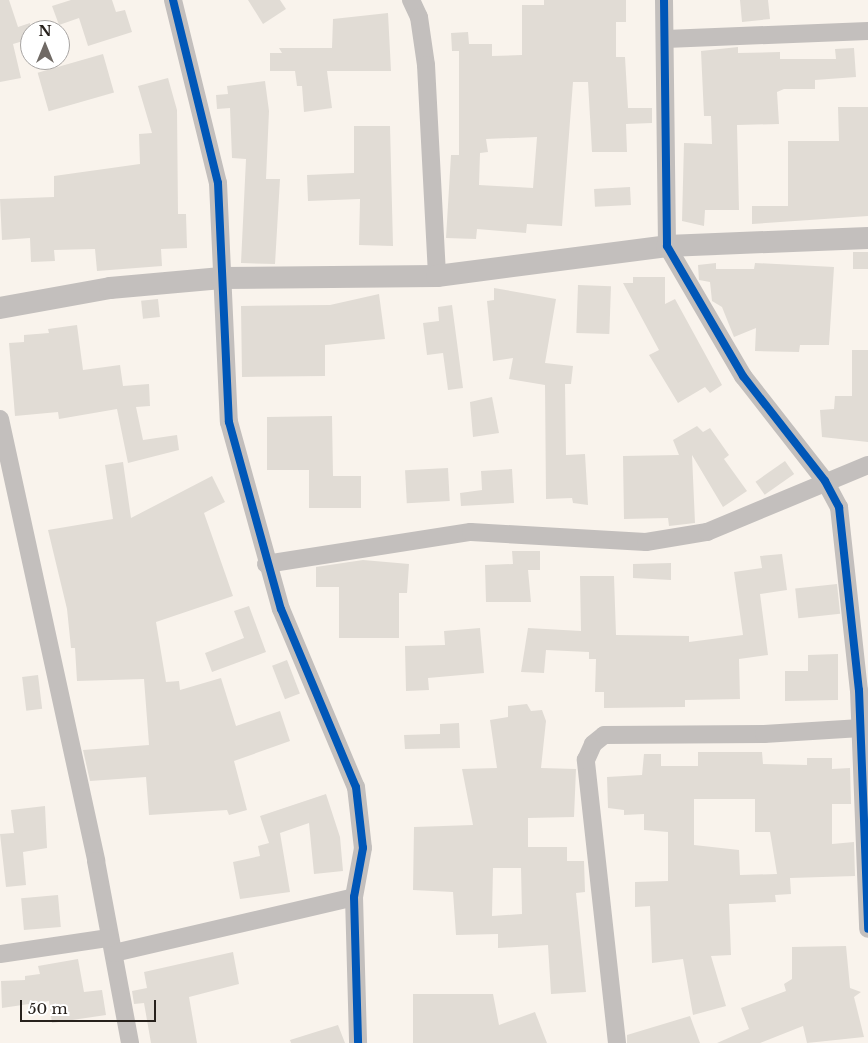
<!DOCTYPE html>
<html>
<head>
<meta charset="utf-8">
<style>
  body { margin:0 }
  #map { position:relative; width:868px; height:1043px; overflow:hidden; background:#f9f3ec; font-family:"Libre Baskerville",serif }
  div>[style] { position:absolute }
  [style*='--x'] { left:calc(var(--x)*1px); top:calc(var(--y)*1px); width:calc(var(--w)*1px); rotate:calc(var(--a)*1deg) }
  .building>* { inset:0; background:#e1dcd5; transform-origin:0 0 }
  .minor>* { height:18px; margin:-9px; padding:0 9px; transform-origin:9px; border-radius:9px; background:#c3bfbd }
  .tertiary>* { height:22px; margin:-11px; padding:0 11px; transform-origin:11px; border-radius:11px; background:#c3bfbd }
  .cycleway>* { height:8px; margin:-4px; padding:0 4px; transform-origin:4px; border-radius:4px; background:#0057b8 }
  span { translate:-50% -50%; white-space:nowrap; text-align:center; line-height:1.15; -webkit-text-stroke:4.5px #fff; paint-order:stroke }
  .north { position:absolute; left:20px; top:20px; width:50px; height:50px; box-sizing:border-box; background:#fff; border:1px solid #a9a6a4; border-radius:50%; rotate:0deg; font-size:14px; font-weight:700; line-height:20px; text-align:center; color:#27211c }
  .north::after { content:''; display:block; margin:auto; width:18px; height:22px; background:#706a65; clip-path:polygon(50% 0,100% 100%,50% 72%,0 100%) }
  .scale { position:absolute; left:20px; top:1000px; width:136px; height:22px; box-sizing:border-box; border:2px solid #27211c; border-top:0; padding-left:6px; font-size:15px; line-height:18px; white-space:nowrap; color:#27211c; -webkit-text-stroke:4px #fff; paint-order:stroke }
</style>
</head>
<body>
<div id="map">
  <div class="building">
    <i style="clip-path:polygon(0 0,9px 0,18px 27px,30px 23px,30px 39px,13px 44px,21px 78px,0 82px)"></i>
    <i style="clip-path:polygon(71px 0,112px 0,116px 12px,125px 10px,132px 32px,88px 46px,79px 18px,59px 25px,52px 6px)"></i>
    <i style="clip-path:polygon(248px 0,280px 0,286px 9px,263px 24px)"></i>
    <i style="clip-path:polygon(evenodd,544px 0,626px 0,626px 22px,616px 22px,616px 57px,625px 57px,628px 108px,652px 108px,652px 123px,626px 124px,627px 152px,592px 152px,588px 82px,573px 82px,562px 226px,527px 224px,526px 233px,477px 229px,476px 239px,446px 238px,451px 155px,459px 155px,459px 51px,452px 51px,451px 33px,468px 32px,469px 44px,492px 44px,492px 56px,522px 55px,522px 5px,544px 5px,544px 0,537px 137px,533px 188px,479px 185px,480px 153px,488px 152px,486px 139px,537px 137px)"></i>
    <i style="clip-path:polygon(740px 0,768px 0,770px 19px,742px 22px)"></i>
    <i style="clip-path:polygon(388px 13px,391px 71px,327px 71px,332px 108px,304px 112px,302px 86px,297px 86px,295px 71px,270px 71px,270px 53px,282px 53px,279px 48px,332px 48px,333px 19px)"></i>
    <i style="clip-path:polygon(738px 47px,738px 53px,780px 52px,780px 59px,836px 59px,835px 49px,854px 48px,856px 77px,815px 80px,815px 89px,784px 89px,777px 92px,779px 124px,737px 125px,739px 210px,705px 210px,704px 226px,682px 221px,684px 143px,712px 144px,711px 116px,704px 116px,701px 51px)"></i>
    <i style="left:103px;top:54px;width:40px;height:68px;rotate:74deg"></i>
    <i style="clip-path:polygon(168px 78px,177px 110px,178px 214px,186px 214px,187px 248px,161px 249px,162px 266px,97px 271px,95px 249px,54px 250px,55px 261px,31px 262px,30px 238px,2px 240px,0 199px,54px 197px,54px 176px,140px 164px,139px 134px,152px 133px,138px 86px)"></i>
    <i style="clip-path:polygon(265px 81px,269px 111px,266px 179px,280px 179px,275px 264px,241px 263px,246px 159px,232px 158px,230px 108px,217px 109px,216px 95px,228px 94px,227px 86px)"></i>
    <i style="clip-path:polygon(838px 107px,868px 107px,868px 216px,752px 224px,752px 206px,788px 206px,788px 141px,839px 141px)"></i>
    <i style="clip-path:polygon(354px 126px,390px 126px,393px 246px,359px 245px,360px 199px,308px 201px,307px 175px,354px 173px)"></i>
    <i style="left:630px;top:187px;width:18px;height:36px;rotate:87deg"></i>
    <i style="left:868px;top:252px;width:17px;height:15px;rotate:90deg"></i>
    <i style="clip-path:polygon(716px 263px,716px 269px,754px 269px,755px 263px,834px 267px,829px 345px,800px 345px,799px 352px,755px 351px,756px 328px,734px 337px,722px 307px,712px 301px,710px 282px,699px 280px,698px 265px)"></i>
    <i style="clip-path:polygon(633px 277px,665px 277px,665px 304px,675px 299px,722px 385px,710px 393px,705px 387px,678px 403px,649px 355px,659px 350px,623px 283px,633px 283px)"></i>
    <i style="left:578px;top:285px;width:33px;height:48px;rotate:2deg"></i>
    <i style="clip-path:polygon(494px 288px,556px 299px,545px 363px,573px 366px,571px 384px,565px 384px,566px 455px,585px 454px,588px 505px,573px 503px,572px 498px,546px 499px,545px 385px,509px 379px,513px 358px,493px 361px,487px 301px,494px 300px)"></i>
    <i style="clip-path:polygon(379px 294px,385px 339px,325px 345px,325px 376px,242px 377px,241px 306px,330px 305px)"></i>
    <i style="left:158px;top:299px;width:18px;height:17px;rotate:84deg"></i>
    <i style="clip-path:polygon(452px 305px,463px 388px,448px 390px,443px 353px,427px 355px,423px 323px,439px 321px,438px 307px)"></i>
    <i style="clip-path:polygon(77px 325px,83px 370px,120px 365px,123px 386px,149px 384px,150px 406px,136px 407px,143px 440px,177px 435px,179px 450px,128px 463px,117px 409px,59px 419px,58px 412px,15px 416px,9px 343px,24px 342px,24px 335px,49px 333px,48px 329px)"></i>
    <i style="clip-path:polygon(852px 350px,868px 350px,868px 442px,822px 437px,820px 410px,834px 409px,835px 396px,852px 396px)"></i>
    <i style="clip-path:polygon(492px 397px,499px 433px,473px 437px,470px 402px)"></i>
    <i style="clip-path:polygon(332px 416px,333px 476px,361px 476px,361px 508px,309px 508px,309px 470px,267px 470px,267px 417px)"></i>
    <i style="clip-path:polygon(697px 426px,703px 432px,710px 428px,729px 455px,724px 459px,747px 491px,723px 507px,692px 455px,695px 523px,669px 526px,668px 518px,624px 519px,623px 456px,679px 455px,673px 440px)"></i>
    <i style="left:785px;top:461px;width:16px;height:36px;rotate:55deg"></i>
    <i style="clip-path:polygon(123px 462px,131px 518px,212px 476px,225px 502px,204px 513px,233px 596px,156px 622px,166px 682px,179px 681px,180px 690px,221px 678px,236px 726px,280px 711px,290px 741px,234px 761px,247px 810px,229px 815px,227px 810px,149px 815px,146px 777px,90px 781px,83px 750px,149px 745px,144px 679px,77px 681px,75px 648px,71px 648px,67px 609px,48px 530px,113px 519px,105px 465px)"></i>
    <i style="left:448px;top:468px;width:33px;height:43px;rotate:87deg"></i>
    <i style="clip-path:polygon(512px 469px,514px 503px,461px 506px,460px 493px,482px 490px,481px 471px)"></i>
    <i style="clip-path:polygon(512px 551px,540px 551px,540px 570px,528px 570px,531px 602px,486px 602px,485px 565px,513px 564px)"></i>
    <i style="clip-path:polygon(782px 554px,787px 590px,760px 594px,768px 655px,739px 659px,740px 699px,685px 700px,685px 707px,604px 708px,604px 692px,595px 692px,596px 659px,589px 659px,589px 652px,546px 650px,544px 673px,521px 672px,528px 628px,581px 631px,580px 576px,614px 576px,616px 635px,689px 636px,689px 642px,743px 635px,734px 572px,762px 568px,760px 556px)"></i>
    <i style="clip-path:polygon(363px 560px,409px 564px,407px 593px,399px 593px,399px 638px,339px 638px,339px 587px,316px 587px,316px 567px)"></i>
    <i style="clip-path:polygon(671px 563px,671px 580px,633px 578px,633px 564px)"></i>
    <i style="left:837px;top:584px;width:30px;height:42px;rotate:84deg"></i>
    <i style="clip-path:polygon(249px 606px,266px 652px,212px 672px,205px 653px,244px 638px,234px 611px)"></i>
    <i style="clip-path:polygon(480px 628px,484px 673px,428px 678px,429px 690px,406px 691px,405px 646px,445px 645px,444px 631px)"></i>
    <i style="clip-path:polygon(838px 654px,838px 700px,785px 701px,785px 671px,808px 671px,808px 655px)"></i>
    <i style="left:287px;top:660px;width:36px;height:16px;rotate:69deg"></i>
    <i style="left:38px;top:675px;width:34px;height:16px;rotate:83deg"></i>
    <i style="clip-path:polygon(evenodd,527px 704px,531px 711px,542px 710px,546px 721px,541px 768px,576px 769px,574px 817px,528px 818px,528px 847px,567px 847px,567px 861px,584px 861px,585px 892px,576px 893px,586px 992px,551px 994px,548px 945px,498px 948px,498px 934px,456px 935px,453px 892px,413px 890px,414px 827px,473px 825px,462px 769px,497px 768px,490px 720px,508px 717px,508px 706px,527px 704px,493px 868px,521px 868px,522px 914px,492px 916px,493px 868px)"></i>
    <i style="clip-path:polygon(459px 723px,460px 748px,405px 749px,404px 735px,440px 734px,440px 724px)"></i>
    <i style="clip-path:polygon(evenodd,698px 752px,762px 752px,763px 764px,807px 765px,807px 758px,832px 758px,832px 769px,850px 768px,851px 804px,832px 804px,832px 844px,854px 842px,855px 876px,790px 878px,791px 894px,775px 895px,776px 902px,729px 904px,731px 955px,711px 956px,726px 1006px,693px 1015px,683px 959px,652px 963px,650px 906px,635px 907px,635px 882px,668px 881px,668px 832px,644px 830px,644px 814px,624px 815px,624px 810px,608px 808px,607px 777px,642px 775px,644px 754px,661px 754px,661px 766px,698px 766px,698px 752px,694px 799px,755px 799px,755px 832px,770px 832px,777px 874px,740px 875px,739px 850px,694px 845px,694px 799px)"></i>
    <i style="clip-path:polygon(326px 794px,340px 837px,343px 871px,314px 874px,309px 823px,280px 833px,290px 892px,240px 899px,233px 862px,260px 856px,258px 846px,269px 843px,260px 816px)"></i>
    <i style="clip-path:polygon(45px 806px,47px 848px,23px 852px,26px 885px,6px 887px,0 834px,14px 833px,11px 810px)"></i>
    <i style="left:58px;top:895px;width:32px;height:37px;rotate:85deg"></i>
    <i style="clip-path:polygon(846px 946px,850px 988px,861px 992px,854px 997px,864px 1037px,807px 1043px,803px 1026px,760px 1043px,717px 1043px,749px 1029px,741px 1008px,786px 991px,784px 984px,792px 979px,792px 947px)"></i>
    <i style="clip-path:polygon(233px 952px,239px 984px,189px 997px,197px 1043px,151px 1043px,144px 1003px,134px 1004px,132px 991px,147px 988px,144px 972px)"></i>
    <i style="clip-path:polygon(78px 959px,84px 992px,102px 990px,106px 1015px,52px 1023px,49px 1001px,2px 1008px,1px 981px,25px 980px,25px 976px,40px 974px,38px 966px)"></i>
    <i style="clip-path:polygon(413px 994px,493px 994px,499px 1025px,535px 1012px,547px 1043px,413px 1043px)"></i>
    <i style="clip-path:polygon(690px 1016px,700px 1043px,627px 1043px,627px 1035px)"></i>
    <i style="clip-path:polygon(338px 1025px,345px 1043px,291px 1043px,290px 1040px)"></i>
  </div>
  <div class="minor">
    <i style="--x:173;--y:0;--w:188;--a:76.2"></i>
    <i style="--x:218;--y:183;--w:239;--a:87.4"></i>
    <i style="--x:229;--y:422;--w:194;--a:74.5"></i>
    <i style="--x:281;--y:609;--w:193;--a:67.2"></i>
    <i style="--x:356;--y:787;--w:61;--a:83.5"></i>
    <i style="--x:363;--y:848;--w:50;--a:100.4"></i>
    <i style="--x:354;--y:897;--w:146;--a:88.4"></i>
    <i style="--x:411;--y:0;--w:19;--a:65"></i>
    <i style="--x:419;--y:17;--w:49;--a:81.7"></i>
    <i style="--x:426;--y:65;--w:211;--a:87"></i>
    <i style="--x:664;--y:0;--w:246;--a:89.3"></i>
    <i style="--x:667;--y:246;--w:151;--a:59.7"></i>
    <i style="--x:743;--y:376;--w:133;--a:52"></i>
    <i style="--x:825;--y:481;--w:30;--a:62"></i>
    <i style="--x:839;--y:507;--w:184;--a:83.8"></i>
    <i style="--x:859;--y:690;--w:239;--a:87.8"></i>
    <i style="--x:666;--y:39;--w:202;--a:-2.3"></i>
    <i style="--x:0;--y:419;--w:452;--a:77.7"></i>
    <i style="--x:96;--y:861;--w:185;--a:79.4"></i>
    <i style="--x:266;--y:564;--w:207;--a:-8.9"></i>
    <i style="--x:471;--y:532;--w:175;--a:3.3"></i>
    <i style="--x:646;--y:542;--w:62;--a:-9.3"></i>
    <i style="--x:707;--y:532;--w:174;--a:-22.6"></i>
    <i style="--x:114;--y:953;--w:246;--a:-13.1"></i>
    <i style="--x:0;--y:954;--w:110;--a:-8.4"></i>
    <i style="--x:617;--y:1043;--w:285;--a:-96.3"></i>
    <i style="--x:586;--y:760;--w:17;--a:-66"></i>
    <i style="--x:593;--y:744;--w:14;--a:-39"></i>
    <i style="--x:604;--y:735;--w:160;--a:-0.4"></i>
    <i style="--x:764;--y:734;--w:97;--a:-3.5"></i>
  </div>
  <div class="tertiary">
    <i style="--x:0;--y:308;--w:112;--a:-10.3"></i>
    <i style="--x:110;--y:288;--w:112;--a:-5.1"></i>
    <i style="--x:222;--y:278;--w:215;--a:-0.5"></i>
    <i style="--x:437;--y:276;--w:232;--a:-7.4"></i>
    <i style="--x:667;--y:246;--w:201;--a:-2.3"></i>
  </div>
  <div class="cycleway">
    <i style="--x:173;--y:0;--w:188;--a:76.2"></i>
    <i style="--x:218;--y:183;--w:239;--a:87.4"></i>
    <i style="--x:229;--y:422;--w:194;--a:74.5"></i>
    <i style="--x:281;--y:609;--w:193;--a:67.2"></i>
    <i style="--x:356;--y:787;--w:61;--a:83.5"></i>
    <i style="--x:363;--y:848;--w:50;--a:100.4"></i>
    <i style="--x:354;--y:897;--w:146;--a:88.4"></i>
    <i style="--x:664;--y:0;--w:246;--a:89.3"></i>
    <i style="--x:667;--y:246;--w:151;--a:59.7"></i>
    <i style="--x:743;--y:376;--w:133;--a:52"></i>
    <i style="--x:825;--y:481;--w:30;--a:62"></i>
    <i style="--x:839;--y:507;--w:184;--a:83.8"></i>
    <i style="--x:859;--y:690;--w:239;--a:87.8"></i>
  </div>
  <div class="north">N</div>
  <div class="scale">50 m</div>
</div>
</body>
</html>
